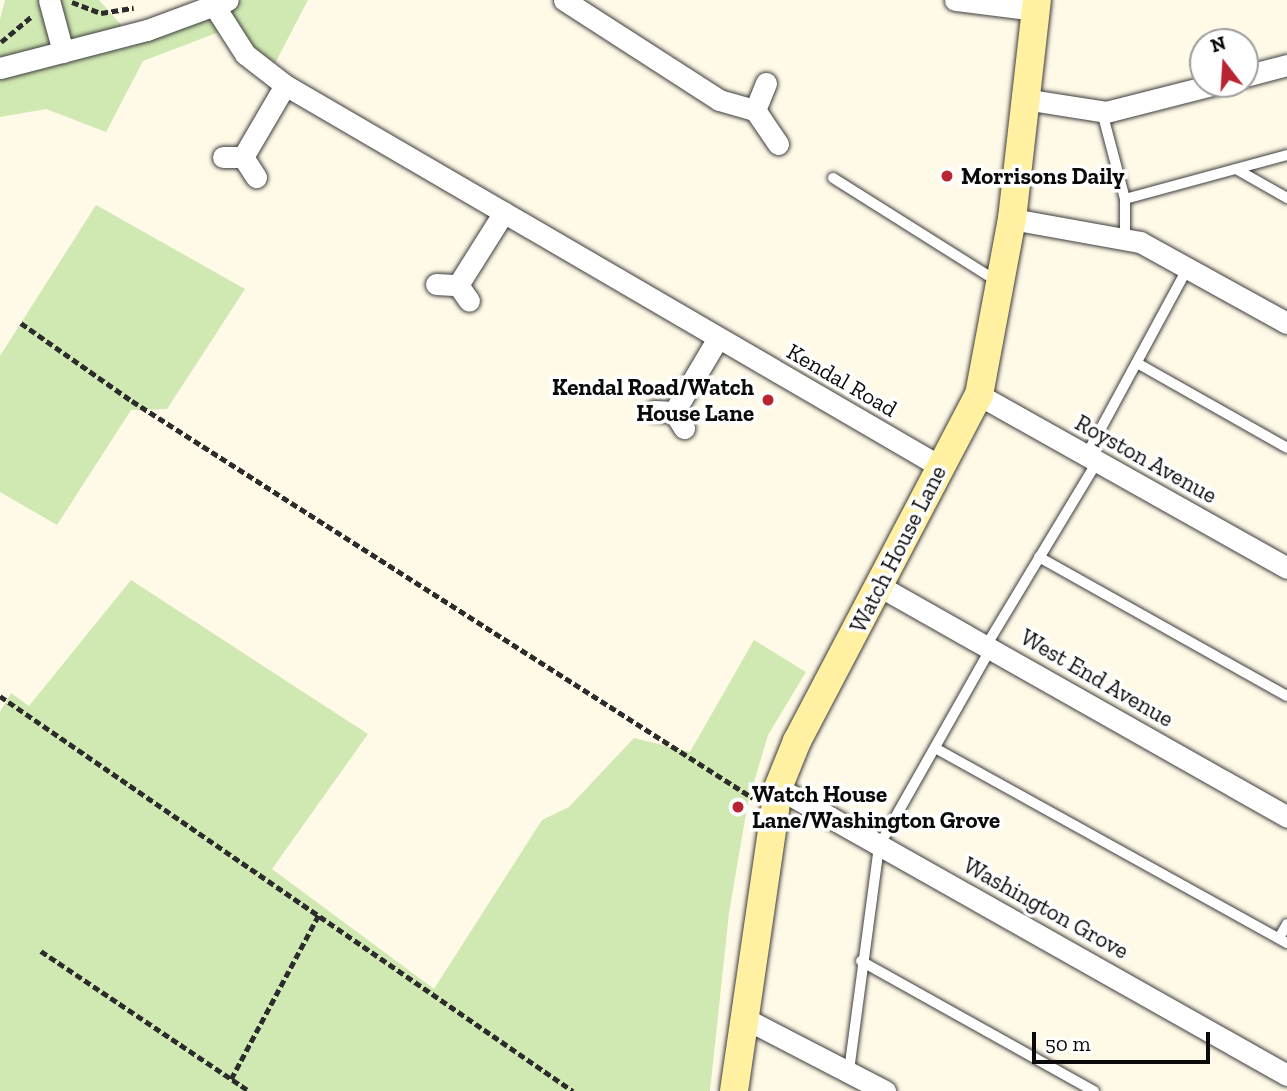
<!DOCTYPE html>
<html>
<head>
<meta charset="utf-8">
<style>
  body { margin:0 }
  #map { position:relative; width:1287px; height:1091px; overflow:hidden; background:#fff9e7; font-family:"Zilla Slab",serif }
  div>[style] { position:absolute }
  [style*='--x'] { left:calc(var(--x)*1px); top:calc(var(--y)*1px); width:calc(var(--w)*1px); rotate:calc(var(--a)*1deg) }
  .green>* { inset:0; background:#d0e8b2 }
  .path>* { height:4.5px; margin-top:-2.25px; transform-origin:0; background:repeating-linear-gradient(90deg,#2c2c2c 0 7px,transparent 0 10.5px) }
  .roads { filter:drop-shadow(0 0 2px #3d3d3d) drop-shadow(0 0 2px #3d3d3d) }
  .lane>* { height:10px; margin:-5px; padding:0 5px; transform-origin:5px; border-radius:5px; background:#fff }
  .street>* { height:21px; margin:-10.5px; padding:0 10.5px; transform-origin:10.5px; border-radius:10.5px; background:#fff }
  .secondary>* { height:28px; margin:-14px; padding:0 14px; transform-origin:14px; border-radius:14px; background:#fff0a2 }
  .dots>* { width:19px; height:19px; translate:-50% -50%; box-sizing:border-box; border:4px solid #fff; border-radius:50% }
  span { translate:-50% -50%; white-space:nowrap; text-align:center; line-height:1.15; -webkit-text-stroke:7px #fff; paint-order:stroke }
  .poi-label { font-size:23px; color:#0a0a0a; font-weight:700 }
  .left { translate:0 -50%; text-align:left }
  .right { translate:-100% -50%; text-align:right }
  .street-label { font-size:23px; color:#0a0a0a }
  .north { position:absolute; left:1189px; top:28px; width:70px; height:70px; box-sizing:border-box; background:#fff; border:2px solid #9d9d9d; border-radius:50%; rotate:343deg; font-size:19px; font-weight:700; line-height:28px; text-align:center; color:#0a0a0a }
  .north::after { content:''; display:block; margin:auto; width:24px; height:32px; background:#b82432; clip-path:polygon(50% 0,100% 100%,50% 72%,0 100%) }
  .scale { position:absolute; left:1032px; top:1032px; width:178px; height:32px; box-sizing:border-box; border:4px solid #0a0a0a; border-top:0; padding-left:9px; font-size:21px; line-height:24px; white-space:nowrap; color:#0a0a0a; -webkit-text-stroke:5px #fff; paint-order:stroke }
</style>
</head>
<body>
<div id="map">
  <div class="green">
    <i style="clip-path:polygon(5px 0,99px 0,129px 34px,228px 0,308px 0,270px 73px,227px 29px,143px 61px,106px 132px,46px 109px,0 117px,0 19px)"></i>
    <i style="clip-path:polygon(96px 205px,245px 289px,167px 409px,131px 410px,57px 525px,0 492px,0 356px)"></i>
    <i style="clip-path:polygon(131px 580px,368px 734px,272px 869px,434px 989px,542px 820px,569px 807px,634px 738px,690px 752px,754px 640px,806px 672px,768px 735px,748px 802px,729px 913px,710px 1091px,0 1091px,0 712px,11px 693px,29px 706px)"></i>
  </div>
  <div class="path">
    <i style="--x:72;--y:2;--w:31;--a:21"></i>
    <i style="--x:101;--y:13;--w:33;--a:-9"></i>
    <i style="--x:1;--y:42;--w:39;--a:-40"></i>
    <i style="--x:21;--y:323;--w:136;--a:35.1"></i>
    <i style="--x:132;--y:401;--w:737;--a:32.59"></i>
    <i style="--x:0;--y:696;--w:696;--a:34.58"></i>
    <i style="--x:41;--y:951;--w:251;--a:33.9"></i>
    <i style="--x:231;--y:1079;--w:187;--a:-61.9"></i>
  </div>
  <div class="roads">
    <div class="lane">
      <i style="--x:1102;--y:112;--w:90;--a:75.2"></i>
      <i style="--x:1125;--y:199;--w:40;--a:90"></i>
      <i style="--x:1236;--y:169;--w:59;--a:29.6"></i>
      <i style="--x:833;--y:178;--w:195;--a:32.2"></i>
      <i style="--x:1125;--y:199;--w:168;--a:-15.2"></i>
      <i style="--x:1137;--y:363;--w:172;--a:29.5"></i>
      <i style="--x:1086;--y:456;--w:215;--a:-61.6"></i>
      <i style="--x:1039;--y:557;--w:284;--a:29.3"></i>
      <i style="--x:986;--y:646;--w:215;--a:-58.9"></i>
      <i style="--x:935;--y:748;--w:402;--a:29"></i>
      <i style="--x:1279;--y:938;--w:16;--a:-60"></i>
      <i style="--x:861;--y:961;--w:267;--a:29.2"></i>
      <i style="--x:849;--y:1071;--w:227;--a:-82.4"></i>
      <i style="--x:879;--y:846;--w:227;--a:-60.5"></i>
    </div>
    <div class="street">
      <i style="--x:49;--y:0;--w:54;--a:74.9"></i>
      <i style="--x:564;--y:0;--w:184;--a:32.8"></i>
      <i style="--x:719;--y:100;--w:37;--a:16"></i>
      <i style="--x:955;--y:0;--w:81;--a:7.1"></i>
      <i style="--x:215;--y:7;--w:56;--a:57.4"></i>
      <i style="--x:245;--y:54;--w:51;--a:37.8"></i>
      <i style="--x:285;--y:85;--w:759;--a:30.21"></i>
      <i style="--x:0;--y:68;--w:152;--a:-14.5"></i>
      <i style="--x:147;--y:30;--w:86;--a:-20.3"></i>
      <i style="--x:1245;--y:76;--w:43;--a:-14.7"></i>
      <i style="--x:766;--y:83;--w:29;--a:112"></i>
      <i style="--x:755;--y:110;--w:41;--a:55.9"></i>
      <i style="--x:1024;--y:99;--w:83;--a:9"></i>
      <i style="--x:1106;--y:112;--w:114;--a:-14.3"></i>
      <i style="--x:223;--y:157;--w:20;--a:0"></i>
      <i style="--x:243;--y:157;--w:24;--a:57"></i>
      <i style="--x:243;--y:157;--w:83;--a:-59.7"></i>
      <i style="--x:1012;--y:219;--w:130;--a:10.2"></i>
      <i style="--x:1140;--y:242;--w:168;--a:28.9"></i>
      <i style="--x:436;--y:284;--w:22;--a:3"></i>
      <i style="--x:458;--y:285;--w:19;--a:55"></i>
      <i style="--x:458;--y:285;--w:86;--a:-57.8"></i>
      <i style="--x:979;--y:395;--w:353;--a:29.3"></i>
      <i style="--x:654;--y:411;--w:20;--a:3"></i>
      <i style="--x:674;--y:412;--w:19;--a:58"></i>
      <i style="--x:674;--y:412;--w:86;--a:-59.3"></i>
      <i style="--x:881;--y:587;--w:467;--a:29.5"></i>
      <i style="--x:778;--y:788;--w:584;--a:29.42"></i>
      <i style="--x:744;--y:1018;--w:159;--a:27.4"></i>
    </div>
    <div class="secondary">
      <i style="--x:734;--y:1091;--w:306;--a:-81.7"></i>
      <i style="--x:778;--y:788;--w:51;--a:-68"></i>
      <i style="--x:797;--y:741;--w:391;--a:-62.3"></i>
      <i style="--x:979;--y:395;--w:179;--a:-79.4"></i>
      <i style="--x:1012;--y:219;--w:220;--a:-83.5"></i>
    </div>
  </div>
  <div class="dots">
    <i style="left:947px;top:176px;background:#b82432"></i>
    <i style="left:768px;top:400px;background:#b82432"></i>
    <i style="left:738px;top:807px;background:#b82432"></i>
  </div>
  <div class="poi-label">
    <span class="left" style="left:961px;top:176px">Morrisons Daily</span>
    <span class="right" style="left:754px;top:400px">Kendal Road/Watch<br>House Lane</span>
    <span class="left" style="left:752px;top:807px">Watch House<br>Lane/Washington Grove</span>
  </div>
  <div class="street-label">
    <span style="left:842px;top:380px;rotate:30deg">Kendal Road</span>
    <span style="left:1146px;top:459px;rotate:29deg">Royston Avenue</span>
    <span style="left:898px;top:549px;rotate:-63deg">Watch House Lane</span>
    <span style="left:1097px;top:678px;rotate:30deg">West End Avenue</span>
    <span style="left:1046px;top:908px;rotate:29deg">Washington Grove</span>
  </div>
  <div class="north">N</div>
  <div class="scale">50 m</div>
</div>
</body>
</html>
